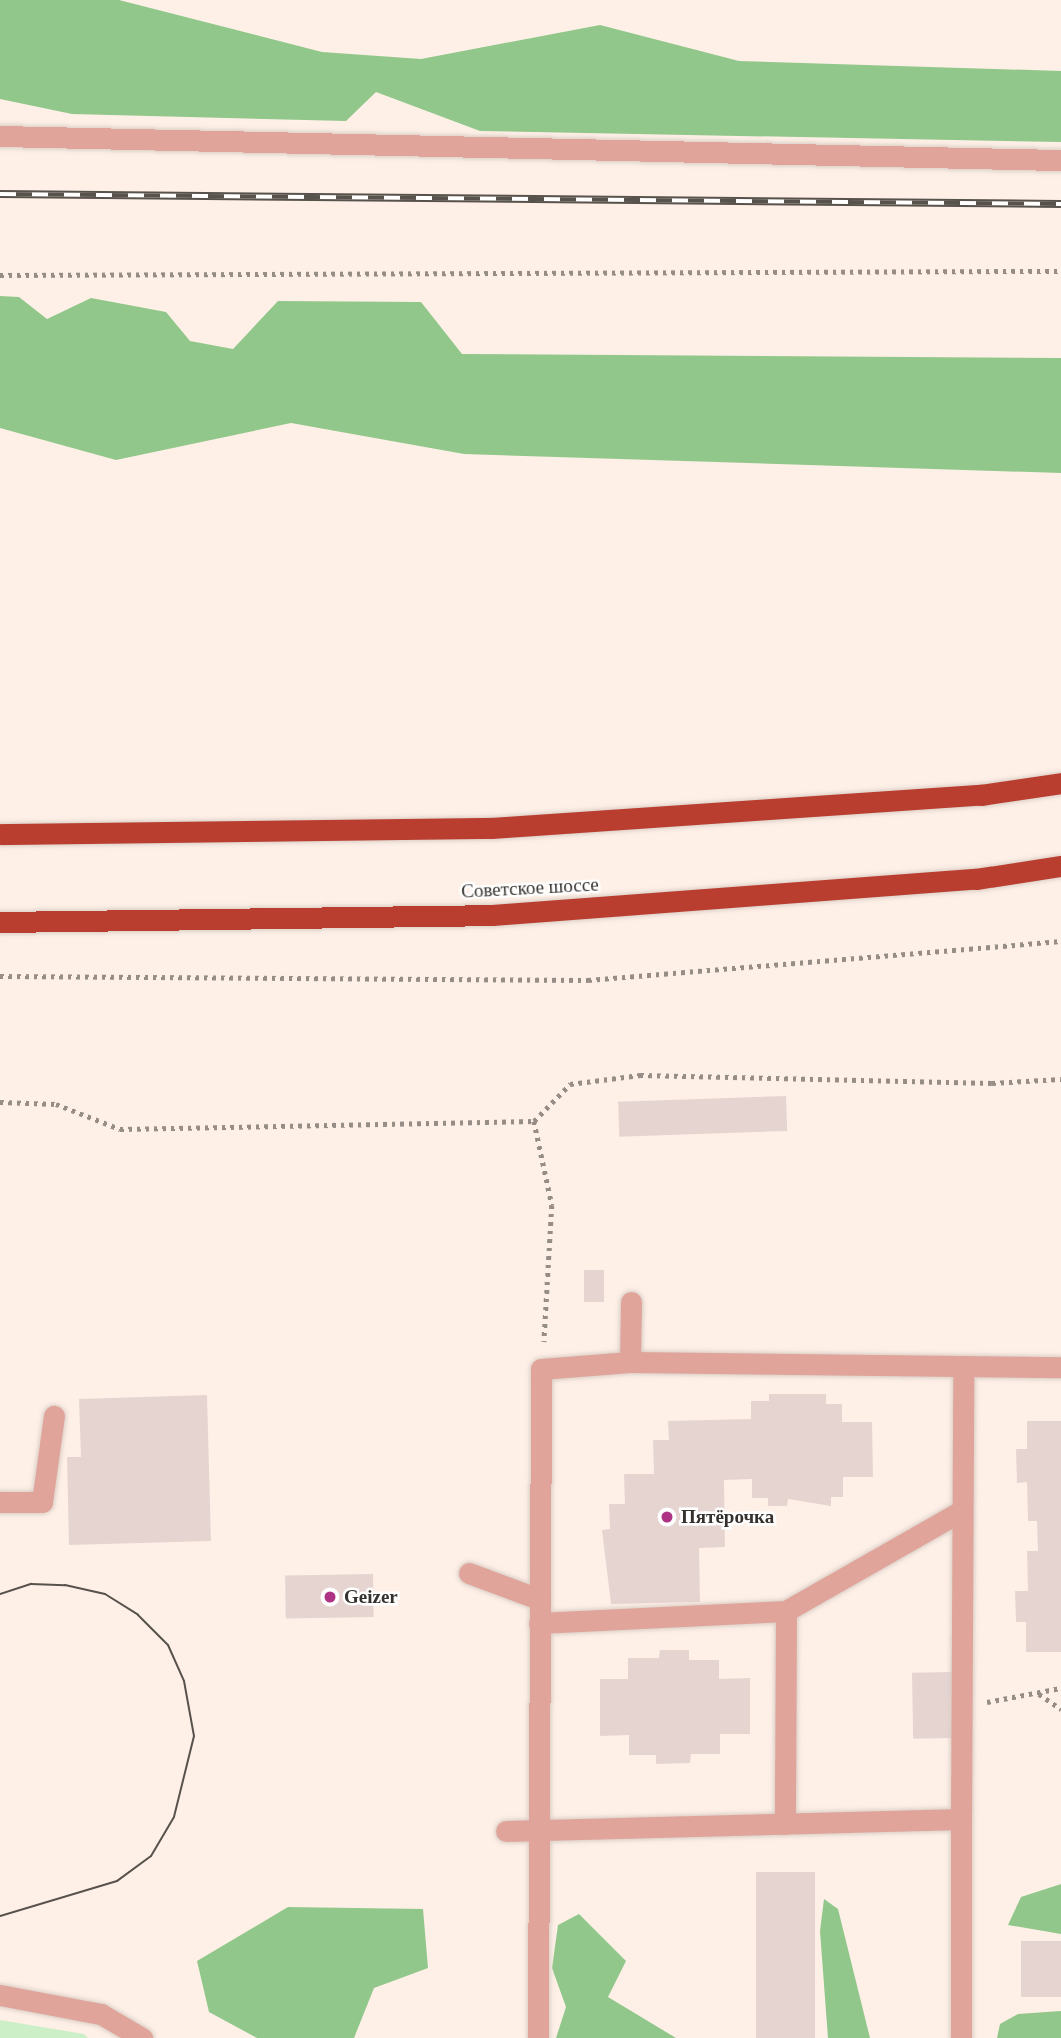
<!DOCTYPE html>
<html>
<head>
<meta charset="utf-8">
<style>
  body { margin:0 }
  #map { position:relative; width:1061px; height:2038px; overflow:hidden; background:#fef0e7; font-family:Georgia,serif }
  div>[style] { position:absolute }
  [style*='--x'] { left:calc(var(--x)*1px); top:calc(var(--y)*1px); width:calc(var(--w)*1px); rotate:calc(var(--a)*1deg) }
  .green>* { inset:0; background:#cdefc8 }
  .forest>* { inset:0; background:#91c78a }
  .building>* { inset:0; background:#e6d4d1; transform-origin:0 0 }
  .path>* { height:4.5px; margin-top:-2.25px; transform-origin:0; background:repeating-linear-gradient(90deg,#968d86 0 3.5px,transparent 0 8.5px) }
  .roads { filter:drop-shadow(0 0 2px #dacec6) drop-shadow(0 0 2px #dacec6) }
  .minor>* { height:21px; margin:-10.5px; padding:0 10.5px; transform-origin:10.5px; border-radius:10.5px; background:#e0a49a }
  .highway>* { height:21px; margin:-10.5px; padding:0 10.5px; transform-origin:10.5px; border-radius:10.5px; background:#ba3e30 }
  .tram>* { height:2px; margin:-1px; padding:0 1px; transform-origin:1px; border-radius:1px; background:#58524d }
  .rail>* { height:8px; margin-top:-4px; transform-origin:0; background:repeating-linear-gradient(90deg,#fff 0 16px,#58524d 0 32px); box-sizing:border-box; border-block:2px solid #58524d }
  .dots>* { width:19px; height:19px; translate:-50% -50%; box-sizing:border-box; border:4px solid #fff; border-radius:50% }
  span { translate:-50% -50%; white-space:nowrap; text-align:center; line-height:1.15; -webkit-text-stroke:5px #fff; paint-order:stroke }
  .street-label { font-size:19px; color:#36312d }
  .poi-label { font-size:19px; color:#36312d; font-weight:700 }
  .left { translate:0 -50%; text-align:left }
</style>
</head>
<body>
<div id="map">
  <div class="green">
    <i style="clip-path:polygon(0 2020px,84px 2034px,88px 2038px,0 2038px)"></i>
  </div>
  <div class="forest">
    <i style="clip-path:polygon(0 0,119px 0,322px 52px,421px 59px,600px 25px,739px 61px,1061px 71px,1061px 142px,480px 131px,376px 92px,346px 121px,72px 114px,0 99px)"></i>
    <i style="clip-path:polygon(0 296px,19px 297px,47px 319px,91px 298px,166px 312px,190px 341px,233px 349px,278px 301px,421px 302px,462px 354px,1061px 358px,1061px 473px,464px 454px,291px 423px,116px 460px,0 428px)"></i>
    <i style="clip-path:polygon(1061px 1884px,1061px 1934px,1008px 1925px,1021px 1897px)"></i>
    <i style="clip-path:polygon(824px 1899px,838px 1909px,870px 2038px,828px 2038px,820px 1931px)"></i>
    <i style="clip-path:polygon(288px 1907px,423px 1909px,428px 1968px,374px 1988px,354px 2038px,257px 2038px,209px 2012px,197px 1961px)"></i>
    <i style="clip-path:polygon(579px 1914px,626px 1961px,608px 1997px,676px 2038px,556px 2038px,566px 2007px,552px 1968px,558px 1925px)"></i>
    <i style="clip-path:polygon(1061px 2011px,1061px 2038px,997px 2038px,1000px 2024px,1018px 2014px)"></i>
  </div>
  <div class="building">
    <i style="left:786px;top:1096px;width:35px;height:168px;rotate:88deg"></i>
    <i style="left:584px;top:1270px;width:20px;height:32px"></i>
    <i style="clip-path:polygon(769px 1394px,826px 1394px,826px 1404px,842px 1404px,842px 1422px,872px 1422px,873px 1477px,843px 1477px,843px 1497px,831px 1497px,831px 1506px,788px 1499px,787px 1506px,768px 1506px,768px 1498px,752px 1498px,752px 1479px,724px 1480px,725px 1547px,699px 1548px,700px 1602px,611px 1604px,602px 1530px,610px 1529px,609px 1504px,625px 1504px,624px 1474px,654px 1474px,653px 1440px,669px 1440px,668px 1421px,751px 1419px,751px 1401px,769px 1401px)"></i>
    <i style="clip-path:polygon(207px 1395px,211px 1541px,69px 1545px,67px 1457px,81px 1457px,79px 1399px)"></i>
    <i style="clip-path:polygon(1027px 1421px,1061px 1421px,1061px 1652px,1026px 1652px,1026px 1622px,1016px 1622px,1015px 1591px,1028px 1591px,1027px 1551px,1038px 1551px,1037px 1521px,1028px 1521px,1027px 1482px,1017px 1483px,1016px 1449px,1027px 1449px)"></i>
    <i style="left:373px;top:1574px;width:43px;height:88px;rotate:89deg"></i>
    <i style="clip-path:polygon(660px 1650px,689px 1650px,689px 1660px,719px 1660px,719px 1679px,750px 1678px,750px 1734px,720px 1734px,720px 1754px,691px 1754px,690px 1763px,656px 1764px,656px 1755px,629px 1755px,629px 1735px,600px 1736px,600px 1679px,628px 1679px,628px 1658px,659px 1658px)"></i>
    <i style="left:952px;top:1672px;width:66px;height:40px;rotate:89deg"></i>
    <i style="left:756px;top:1872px;width:59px;height:166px"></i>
    <i style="left:1021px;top:1941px;width:40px;height:56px"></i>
  </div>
  <div class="path">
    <i style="--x:0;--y:275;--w:1061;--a:-0.22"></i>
    <i style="--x:0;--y:976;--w:588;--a:0.39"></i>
    <i style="--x:588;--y:980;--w:475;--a:-4.7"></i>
    <i style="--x:0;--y:1102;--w:56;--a:2"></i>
    <i style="--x:56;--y:1104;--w:69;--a:21.3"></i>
    <i style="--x:120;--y:1129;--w:414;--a:-1.1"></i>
    <i style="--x:534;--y:1121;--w:52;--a:-45.8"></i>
    <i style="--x:570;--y:1084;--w:71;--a:-7.3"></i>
    <i style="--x:640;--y:1075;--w:352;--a:1.3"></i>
    <i style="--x:992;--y:1083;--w:69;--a:-3.3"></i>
    <i style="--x:534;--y:1121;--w:86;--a:77.9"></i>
    <i style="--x:552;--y:1205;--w:137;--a:93.3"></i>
    <i style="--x:1039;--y:1694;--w:27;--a:34"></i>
    <i style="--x:987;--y:1702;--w:75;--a:-10.7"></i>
  </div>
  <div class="roads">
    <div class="minor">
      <i style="--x:0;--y:136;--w:1061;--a:1.3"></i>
      <i style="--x:630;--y:1362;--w:60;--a:-89"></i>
      <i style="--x:0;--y:1502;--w:42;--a:0"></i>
      <i style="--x:42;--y:1502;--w:87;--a:-82.1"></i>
      <i style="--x:469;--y:1573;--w:75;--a:20.4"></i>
      <i style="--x:786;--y:1611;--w:202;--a:-29.7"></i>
      <i style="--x:539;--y:1623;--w:247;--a:-2.8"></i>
      <i style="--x:786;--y:1611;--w:213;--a:90.3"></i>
      <i style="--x:961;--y:1819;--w:450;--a:-89.7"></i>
      <i style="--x:506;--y:1831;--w:455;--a:-1.5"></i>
      <i style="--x:961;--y:1819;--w:219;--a:90"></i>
      <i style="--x:0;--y:1995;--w:103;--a:10.7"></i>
      <i style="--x:101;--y:2014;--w:48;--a:30.3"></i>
      <i style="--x:538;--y:2038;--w:669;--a:-89.74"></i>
      <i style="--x:541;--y:1369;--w:89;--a:-4.5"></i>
      <i style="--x:630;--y:1362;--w:431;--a:0.7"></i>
    </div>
    <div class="highway">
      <i style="--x:0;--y:834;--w:491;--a:-0.7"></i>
      <i style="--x:491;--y:828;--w:491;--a:-3.9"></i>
      <i style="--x:981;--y:795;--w:81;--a:-8.5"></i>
      <i style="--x:0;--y:922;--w:492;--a:-0.8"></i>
      <i style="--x:492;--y:915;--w:485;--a:-4.3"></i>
      <i style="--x:976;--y:879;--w:86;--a:-8.7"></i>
    </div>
  </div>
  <div class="tram">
    <i style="--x:0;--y:1594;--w:33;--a:-18"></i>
    <i style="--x:31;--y:1584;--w:34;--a:2"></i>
    <i style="--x:65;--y:1585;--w:41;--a:12.7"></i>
    <i style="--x:105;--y:1594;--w:39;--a:32"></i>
    <i style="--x:138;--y:1615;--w:42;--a:45"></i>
    <i style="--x:168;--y:1645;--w:39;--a:66"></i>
    <i style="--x:184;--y:1681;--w:56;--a:79.7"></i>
    <i style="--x:194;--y:1736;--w:83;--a:103.9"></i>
    <i style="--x:174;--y:1817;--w:45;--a:120.5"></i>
    <i style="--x:151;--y:1856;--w:42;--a:143.7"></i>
    <i style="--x:117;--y:1881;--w:122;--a:163.3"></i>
  </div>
  <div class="rail">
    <i style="--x:0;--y:194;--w:1061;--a:0.54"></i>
  </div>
  <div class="dots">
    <i style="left:667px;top:1517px;background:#af3384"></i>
    <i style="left:330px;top:1597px;background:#af3384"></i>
  </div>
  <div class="street-label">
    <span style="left:530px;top:888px;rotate:-3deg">Советское шоссе</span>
  </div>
  <div class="poi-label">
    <span class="left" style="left:681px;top:1517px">Пятёрочка</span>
    <span class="left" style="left:344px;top:1597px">Geizer</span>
  </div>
</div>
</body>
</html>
